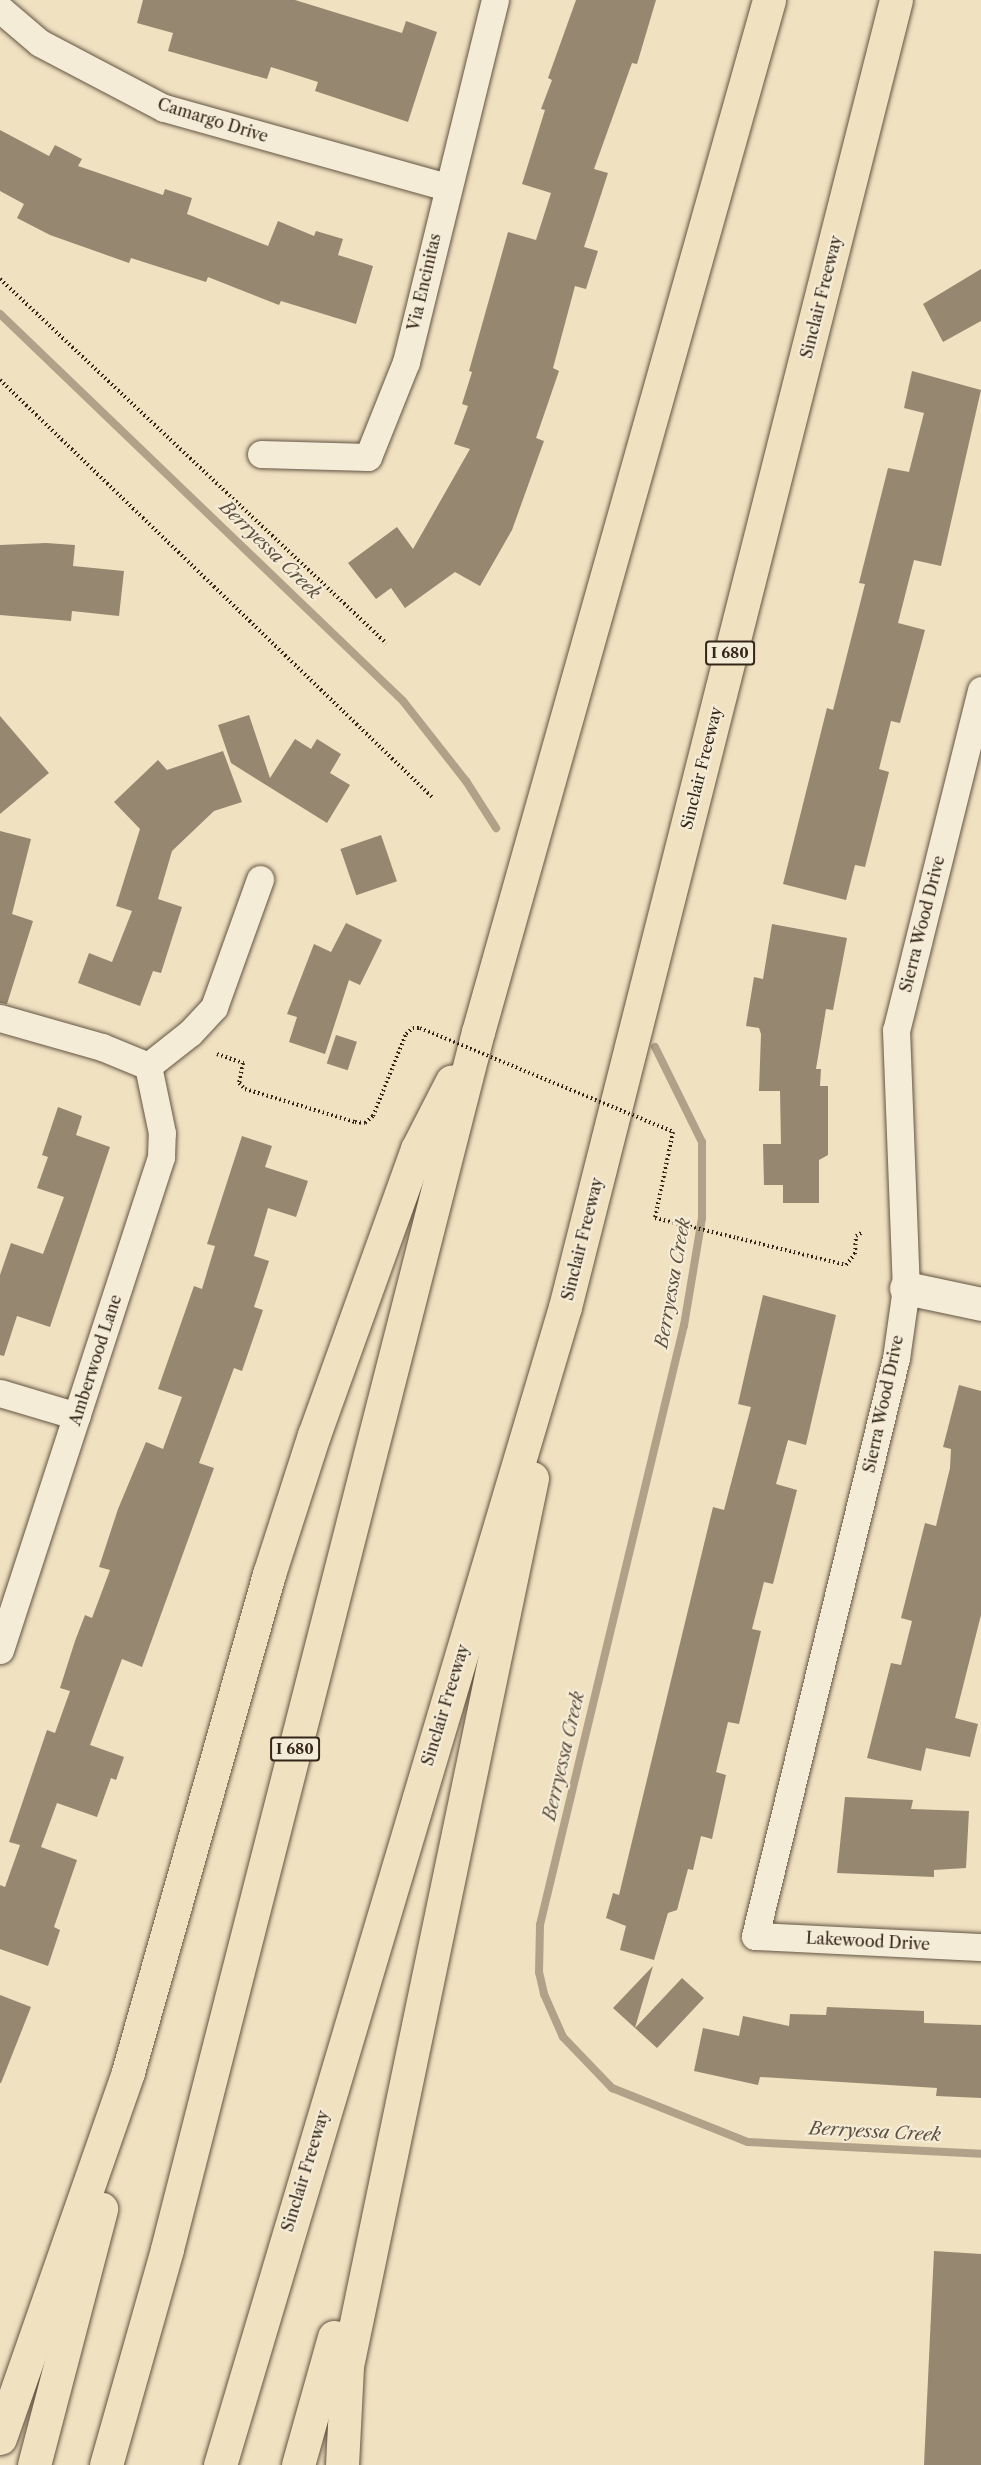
<!DOCTYPE html>
<html>
<head>
<meta charset="utf-8">
<style>
  body { margin:0 }
  #map { position:relative; width:981px; height:2465px; overflow:hidden; background:#f0e1c1; font-family:"Libre Caslon Text",serif }
  div>[style] { position:absolute }
  [style*='--x'] { left:calc(var(--x)*1px); top:calc(var(--y)*1px); width:calc(var(--w)*1px); rotate:calc(var(--a)*1deg) }
  .stream>* { height:8px; margin:-4px; padding:0 4px; transform-origin:4px; border-radius:4px; background:#b0a188 }
  .building>* { inset:0; background:#968770; transform-origin:0 0 }
  .path>* { height:4px; margin-top:-2px; transform-origin:0; background:repeating-linear-gradient(90deg,#342619 0 1.5px,transparent 0 4.5px) }
  .roads { filter:drop-shadow(0 0 2px #635543) drop-shadow(0 0 2px #635543) }
  .street>* { height:27px; margin:-13.5px; padding:0 13.5px; transform-origin:13.5px; border-radius:13.5px; background:#f5ecd7 }
  .secondary>* { height:33px; margin:-16.5px; padding:0 16.5px; transform-origin:16.5px; border-radius:16.5px; background:#f5ecd7 }
  .highway>* { height:33px; margin:-16.5px; padding:0 16.5px; transform-origin:16.5px; border-radius:16.5px; background:#f0e1c1 }
  .path-bridge>* { height:4px; margin-top:-2px; transform-origin:0; background:repeating-linear-gradient(90deg,#342619 0 1.5px,transparent 0 4.5px) }
  span { translate:-50% -50%; white-space:nowrap; text-align:center; line-height:1.15; -webkit-text-stroke:4.5px #f5ecd7; paint-order:stroke }
  .shield-label span { padding:2px 4px; background:#f5ecd7; border:2px solid; border-radius:4px; -webkit-text-stroke-width:0 }
  .shield-label { font-size:15px; color:#342619; font-weight:700 }
  .street-label { font-size:16px; color:#342619 }
  .water-label { font-size:18px; color:#5f5140; font-style:italic }
</style>
</head>
<body>
<div id="map">
  <div class="stream">
    <i style="--x:0;--y:314;--w:559;--a:43.84"></i>
    <i style="--x:403;--y:701;--w:102;--a:51.8"></i>
    <i style="--x:466;--y:781;--w:56;--a:57.4"></i>
    <i style="--x:655;--y:1047;--w:106;--a:63.7"></i>
    <i style="--x:702;--y:1142;--w:76;--a:90"></i>
    <i style="--x:702;--y:1218;--w:109;--a:99.5"></i>
    <i style="--x:684;--y:1325;--w:617;--a:103.5"></i>
    <i style="--x:540;--y:1925;--w:47;--a:91.2"></i>
    <i style="--x:539;--y:1972;--w:23;--a:77"></i>
    <i style="--x:544;--y:1994;--w:47;--a:66.2"></i>
    <i style="--x:563;--y:2037;--w:71;--a:46.1"></i>
    <i style="--x:612;--y:2088;--w:146;--a:21.7"></i>
    <i style="--x:748;--y:2142;--w:233;--a:2.9"></i>
  </div>
  <div class="building">
    <i style="clip-path:polygon(143px 0,295px 0,402px 33px,406px 21px,437px 32px,408px 122px,315px 91px,318px 82px,271px 67px,267px 79px,168px 51px,173px 33px,137px 23px)"></i>
    <i style="clip-path:polygon(576px 0,656px 0,637px 64px,632px 63px,594px 169px,608px 173px,584px 247px,598px 251px,586px 289px,575px 286px,553px 368px,559px 371px,536px 438px,544px 441px,512px 530px,480px 586px,455px 572px,405px 608px,391px 588px,376px 599px,348px 563px,397px 527px,413px 549px,470px 449px,454px 444px,468px 406px,462px 404px,472px 372px,469px 371px,508px 232px,536px 240px,551px 193px,522px 184px,545px 110px,541px 109px,552px 80px,548px 78px)"></i>
    <i style="clip-path:polygon(0 130px,49px 156px,55px 145px,82px 159px,78px 166px,163px 195px,165px 189px,192px 198px,187px 214px,268px 246px,278px 221px,314px 236px,316px 231px,343px 239px,338px 255px,373px 266px,356px 324px,281px 301px,279px 305px,208px 277px,206px 282px,131px 258px,129px 263px,50px 235px,17px 218px,24px 204px,0 191px)"></i>
    <i style="clip-path:polygon(981px 269px,981px 321px,943px 342px,923px 304px)"></i>
    <i style="clip-path:polygon(912px 371px,981px 390px,941px 566px,914px 560px,898px 623px,925px 630px,900px 723px,891px 721px,879px 769px,889px 772px,865px 867px,855px 865px,846px 900px,783px 884px,827px 708px,833px 710px,865px 584px,859px 583px,888px 468px,909px 472px,924px 413px,904px 408px)"></i>
    <i style="clip-path:polygon(46px 543px,75px 545px,73px 566px,124px 571px,119px 616px,72px 611px,71px 621px,0 615px,0 545px)"></i>
    <i style="clip-path:polygon(249px 715px,270px 778px,295px 739px,311px 749px,317px 739px,341px 754px,330px 773px,350px 785px,327px 823px,231px 763px,218px 725px)"></i>
    <i style="clip-path:polygon(0 716px,49px 773px,0 814px)"></i>
    <i style="clip-path:polygon(223px 751px,242px 802px,214px 811px,172px 851px,158px 899px,182px 907px,161px 973px,153px 971px,140px 1006px,78px 983px,89px 953px,112px 962px,132px 911px,116px 906px,140px 829px,114px 802px,158px 760px,167px 770px)"></i>
    <i style="clip-path:polygon(0 831px,31px 839px,12px 914px,33px 921px,7px 1004px,0 1003px)"></i>
    <i style="left:381px;top:835px;width:49px;height:43px;rotate:71deg"></i>
    <i style="clip-path:polygon(346px 923px,382px 940px,360px 985px,349px 980px,325px 1054px,289px 1042px,297px 1017px,287px 1014px,314px 944px,331px 952px)"></i>
    <i style="clip-path:polygon(772px 924px,847px 938px,833px 1010px,826px 1009px,816px 1069px,821px 1069px,820px 1086px,828px 1086px,828px 1155px,819px 1160px,819px 1203px,783px 1203px,783px 1185px,764px 1185px,763px 1144px,781px 1144px,780px 1091px,759px 1091px,761px 1034px,759px 1028px,746px 1026px,754px 977px,763px 979px)"></i>
    <i style="left:336px;top:1035px;width:22px;height:30px;rotate:18deg"></i>
    <i style="clip-path:polygon(58px 1107px,82px 1116px,76px 1135px,110px 1147px,50px 1327px,17px 1316px,4px 1356px,0 1355px,0 1275px,11px 1243px,43px 1254px,64px 1197px,37px 1188px,48px 1157px,42px 1155px)"></i>
    <i style="clip-path:polygon(242px 1136px,272px 1146px,265px 1167px,308px 1181px,296px 1217px,268px 1208px,254px 1256px,269px 1261px,254px 1307px,263px 1310px,242px 1371px,234px 1368px,199px 1463px,214px 1468px,142px 1667px,122px 1659px,90px 1745px,124px 1757px,116px 1780px,111px 1778px,97px 1817px,57px 1803px,41px 1847px,77px 1860px,54px 1927px,60px 1930px,48px 1966px,0 1949px,0 1885px,5px 1887px,20px 1845px,9px 1842px,47px 1730px,55px 1733px,70px 1691px,60px 1688px,75px 1641px,85px 1615px,92px 1618px,110px 1570px,99px 1567px,118px 1509px,146px 1442px,163px 1449px,182px 1397px,158px 1389px,194px 1286px,202px 1289px,215px 1246px,207px 1244px)"></i>
    <i style="clip-path:polygon(763px 1295px,836px 1315px,806px 1445px,788px 1440px,776px 1484px,797px 1490px,773px 1584px,764px 1582px,752px 1629px,761px 1631px,739px 1724px,728px 1722px,716px 1772px,726px 1775px,712px 1839px,701px 1836px,693px 1870px,688px 1869px,677px 1910px,668px 1913px,654px 1960px,620px 1950px,626px 1926px,606px 1918px,613px 1893px,619px 1895px,713px 1507px,724px 1510px,751px 1407px,738px 1404px)"></i>
    <i style="clip-path:polygon(959px 1385px,981px 1391px,981px 1615px,955px 1718px,978px 1724px,970px 1757px,926px 1748px,921px 1771px,867px 1758px,891px 1663px,901px 1665px,912px 1621px,901px 1618px,925px 1523px,936px 1526px,950px 1468px,951px 1449px,943px 1447px)"></i>
    <i style="clip-path:polygon(845px 1797px,913px 1800px,911px 1809px,969px 1811px,966px 1868px,934px 1870px,934px 1877px,837px 1873px)"></i>
    <i style="clip-path:polygon(653px 1966px,635px 2028px,682px 1978px,704px 1998px,657px 2048px,613px 2008px)"></i>
    <i style="clip-path:polygon(0 1995px,31px 2007px,1px 2083px,0 2083px)"></i>
    <i style="clip-path:polygon(827px 2007px,924px 2011px,924px 2023px,981px 2025px,981px 2098px,936px 2096px,937px 2088px,841px 2082px,760px 2077px,758px 2085px,694px 2071px,703px 2028px,739px 2036px,743px 2016px,789px 2026px,790px 2014px,826px 2015px)"></i>
    <i style="clip-path:polygon(934px 2251px,981px 2254px,981px 2465px,924px 2465px)"></i>
  </div>
  <div class="path">
    <i style="--x:0;--y:279;--w:531;--a:43.32"></i>
    <i style="--x:0;--y:380;--w:602;--a:43.99"></i>
    <i style="--x:217;--y:1054;--w:28;--a:19"></i>
    <i style="--x:243;--y:1063;--w:20;--a:101"></i>
    <i style="--x:239;--y:1083;--w:8;--a:45"></i>
    <i style="--x:245;--y:1089;--w:115;--a:16.7"></i>
    <i style="--x:355;--y:1122;--w:10;--a:6"></i>
    <i style="--x:365;--y:1123;--w:11;--a:-41"></i>
    <i style="--x:737;--y:1238;--w:112;--a:13.9"></i>
    <i style="--x:846;--y:1265;--w:14;--a:-51"></i>
    <i style="--x:855;--y:1254;--w:18;--a:-87"></i>
    <i style="--x:856;--y:1236;--w:8;--a:-30"></i>
  </div>
  <div class="roads">
    <div class="street">
      <i style="--x:0;--y:9;--w:52;--a:40.4"></i>
      <i style="--x:40;--y:43;--w:140;--a:27.7"></i>
      <i style="--x:164;--y:108;--w:294;--a:15.6"></i>
      <i style="--x:261;--y:454;--w:107;--a:1.6"></i>
      <i style="--x:368;--y:457;--w:102;--a:-68.2"></i>
      <i style="--x:406;--y:362;--w:373;--a:-76.2"></i>
      <i style="--x:981;--y:690;--w:350;--a:104"></i>
      <i style="--x:896;--y:1030;--w:258;--a:87.8"></i>
      <i style="--x:906;--y:1288;--w:71;--a:98.1"></i>
      <i style="--x:896;--y:1358;--w:595;--a:103.71"></i>
      <i style="--x:755;--y:1936;--w:226;--a:2.8"></i>
      <i style="--x:0;--y:1018;--w:106;--a:15.9"></i>
      <i style="--x:102;--y:1047;--w:50;--a:22.4"></i>
      <i style="--x:148;--y:1066;--w:53;--a:-38.2"></i>
      <i style="--x:190;--y:1033;--w:35;--a:-47"></i>
      <i style="--x:214;--y:1007;--w:136;--a:-70.2"></i>
      <i style="--x:0;--y:1393;--w:80;--a:16.6"></i>
      <i style="--x:0;--y:1650;--w:519;--a:-71.91"></i>
      <i style="--x:161;--y:1157;--w:24;--a:-88"></i>
      <i style="--x:162;--y:1133;--w:68;--a:-101.8"></i>
    </div>
    <div class="secondary">
      <i style="--x:906;--y:1288;--w:77;--a:12"></i>
    </div>
    <div class="highway">
      <i style="--x:0;--y:2438;--w:388;--a:-70.7"></i>
      <i style="--x:128;--y:2072;--w:518;--a:-74.19"></i>
      <i style="--x:269;--y:1574;--w:146;--a:-72.1"></i>
      <i style="--x:314;--y:1435;--w:304;--a:-70.2"></i>
      <i style="--x:417;--y:1149;--w:76;--a:-62.8"></i>
      <i style="--x:34;--y:2465;--w:265;--a:-75.3"></i>
      <i style="--x:106;--y:2465;--w:224;--a:-74.2"></i>
      <i style="--x:167;--y:2249;--w:1256;--a:-75.67"></i>
      <i style="--x:478;--y:1032;--w:1072;--a:-74.25"></i>
      <i style="--x:220;--y:2465;--w:1208;--a:-73.41"></i>
      <i style="--x:565;--y:1307;--w:1348;--a:-75.79"></i>
      <i style="--x:298;--y:2465;--w:133;--a:-74.3"></i>
      <i style="--x:342;--y:2465;--w:99;--a:-87.1"></i>
      <i style="--x:347;--y:2366;--w:907;--a:-78.23"></i>
    </div>
  </div>
  <div class="path-bridge">
    <i style="--x:373;--y:1116;--w:88;--a:-68.1"></i>
    <i style="--x:406;--y:1034;--w:9;--a:-41"></i>
    <i style="--x:413;--y:1028;--w:7;--a:0"></i>
    <i style="--x:420;--y:1028;--w:274;--a:22.3"></i>
    <i style="--x:673;--y:1132;--w:88;--a:101.8"></i>
    <i style="--x:655;--y:1218;--w:84;--a:13.7"></i>
  </div>
  <div class="shield-label">
    <span style="left:730px;top:653px">I 680</span>
    <span style="left:295px;top:1749px">I 680</span>
  </div>
  <div class="street-label">
    <span style="left:213px;top:120px;rotate:17deg">Camargo Drive</span>
    <span style="left:424px;top:282px;rotate:-77deg">Via Encinitas</span>
    <span style="left:821px;top:297px;rotate:-76deg">Sinclair Freeway</span>
    <span style="left:701px;top:768px;rotate:-76deg">Sinclair Freeway</span>
    <span style="left:922px;top:924px;rotate:-76deg">Sierra Wood Drive</span>
    <span style="left:582px;top:1239px;rotate:-76deg">Sinclair Freeway</span>
    <span style="left:95px;top:1360px;rotate:-72deg">Amberwood Lane</span>
    <span style="left:883px;top:1404px;rotate:-78deg">Sierra Wood Drive</span>
    <span style="left:445px;top:1705px;rotate:-73deg">Sinclair Freeway</span>
    <span style="left:868px;top:1941px;rotate:3deg">Lakewood Drive</span>
    <span style="left:305px;top:2171px;rotate:-73deg">Sinclair Freeway</span>
  </div>
  <div class="water-label">
    <span style="left:270px;top:550px;rotate:44deg">Berryessa Creek</span>
    <span style="left:673px;top:1283px;rotate:-80deg">Berryessa Creek</span>
    <span style="left:564px;top:1756px;rotate:-77deg">Berryessa Creek</span>
    <span style="left:875px;top:2132px;rotate:3deg">Berryessa Creek</span>
  </div>
</div>
</body>
</html>
